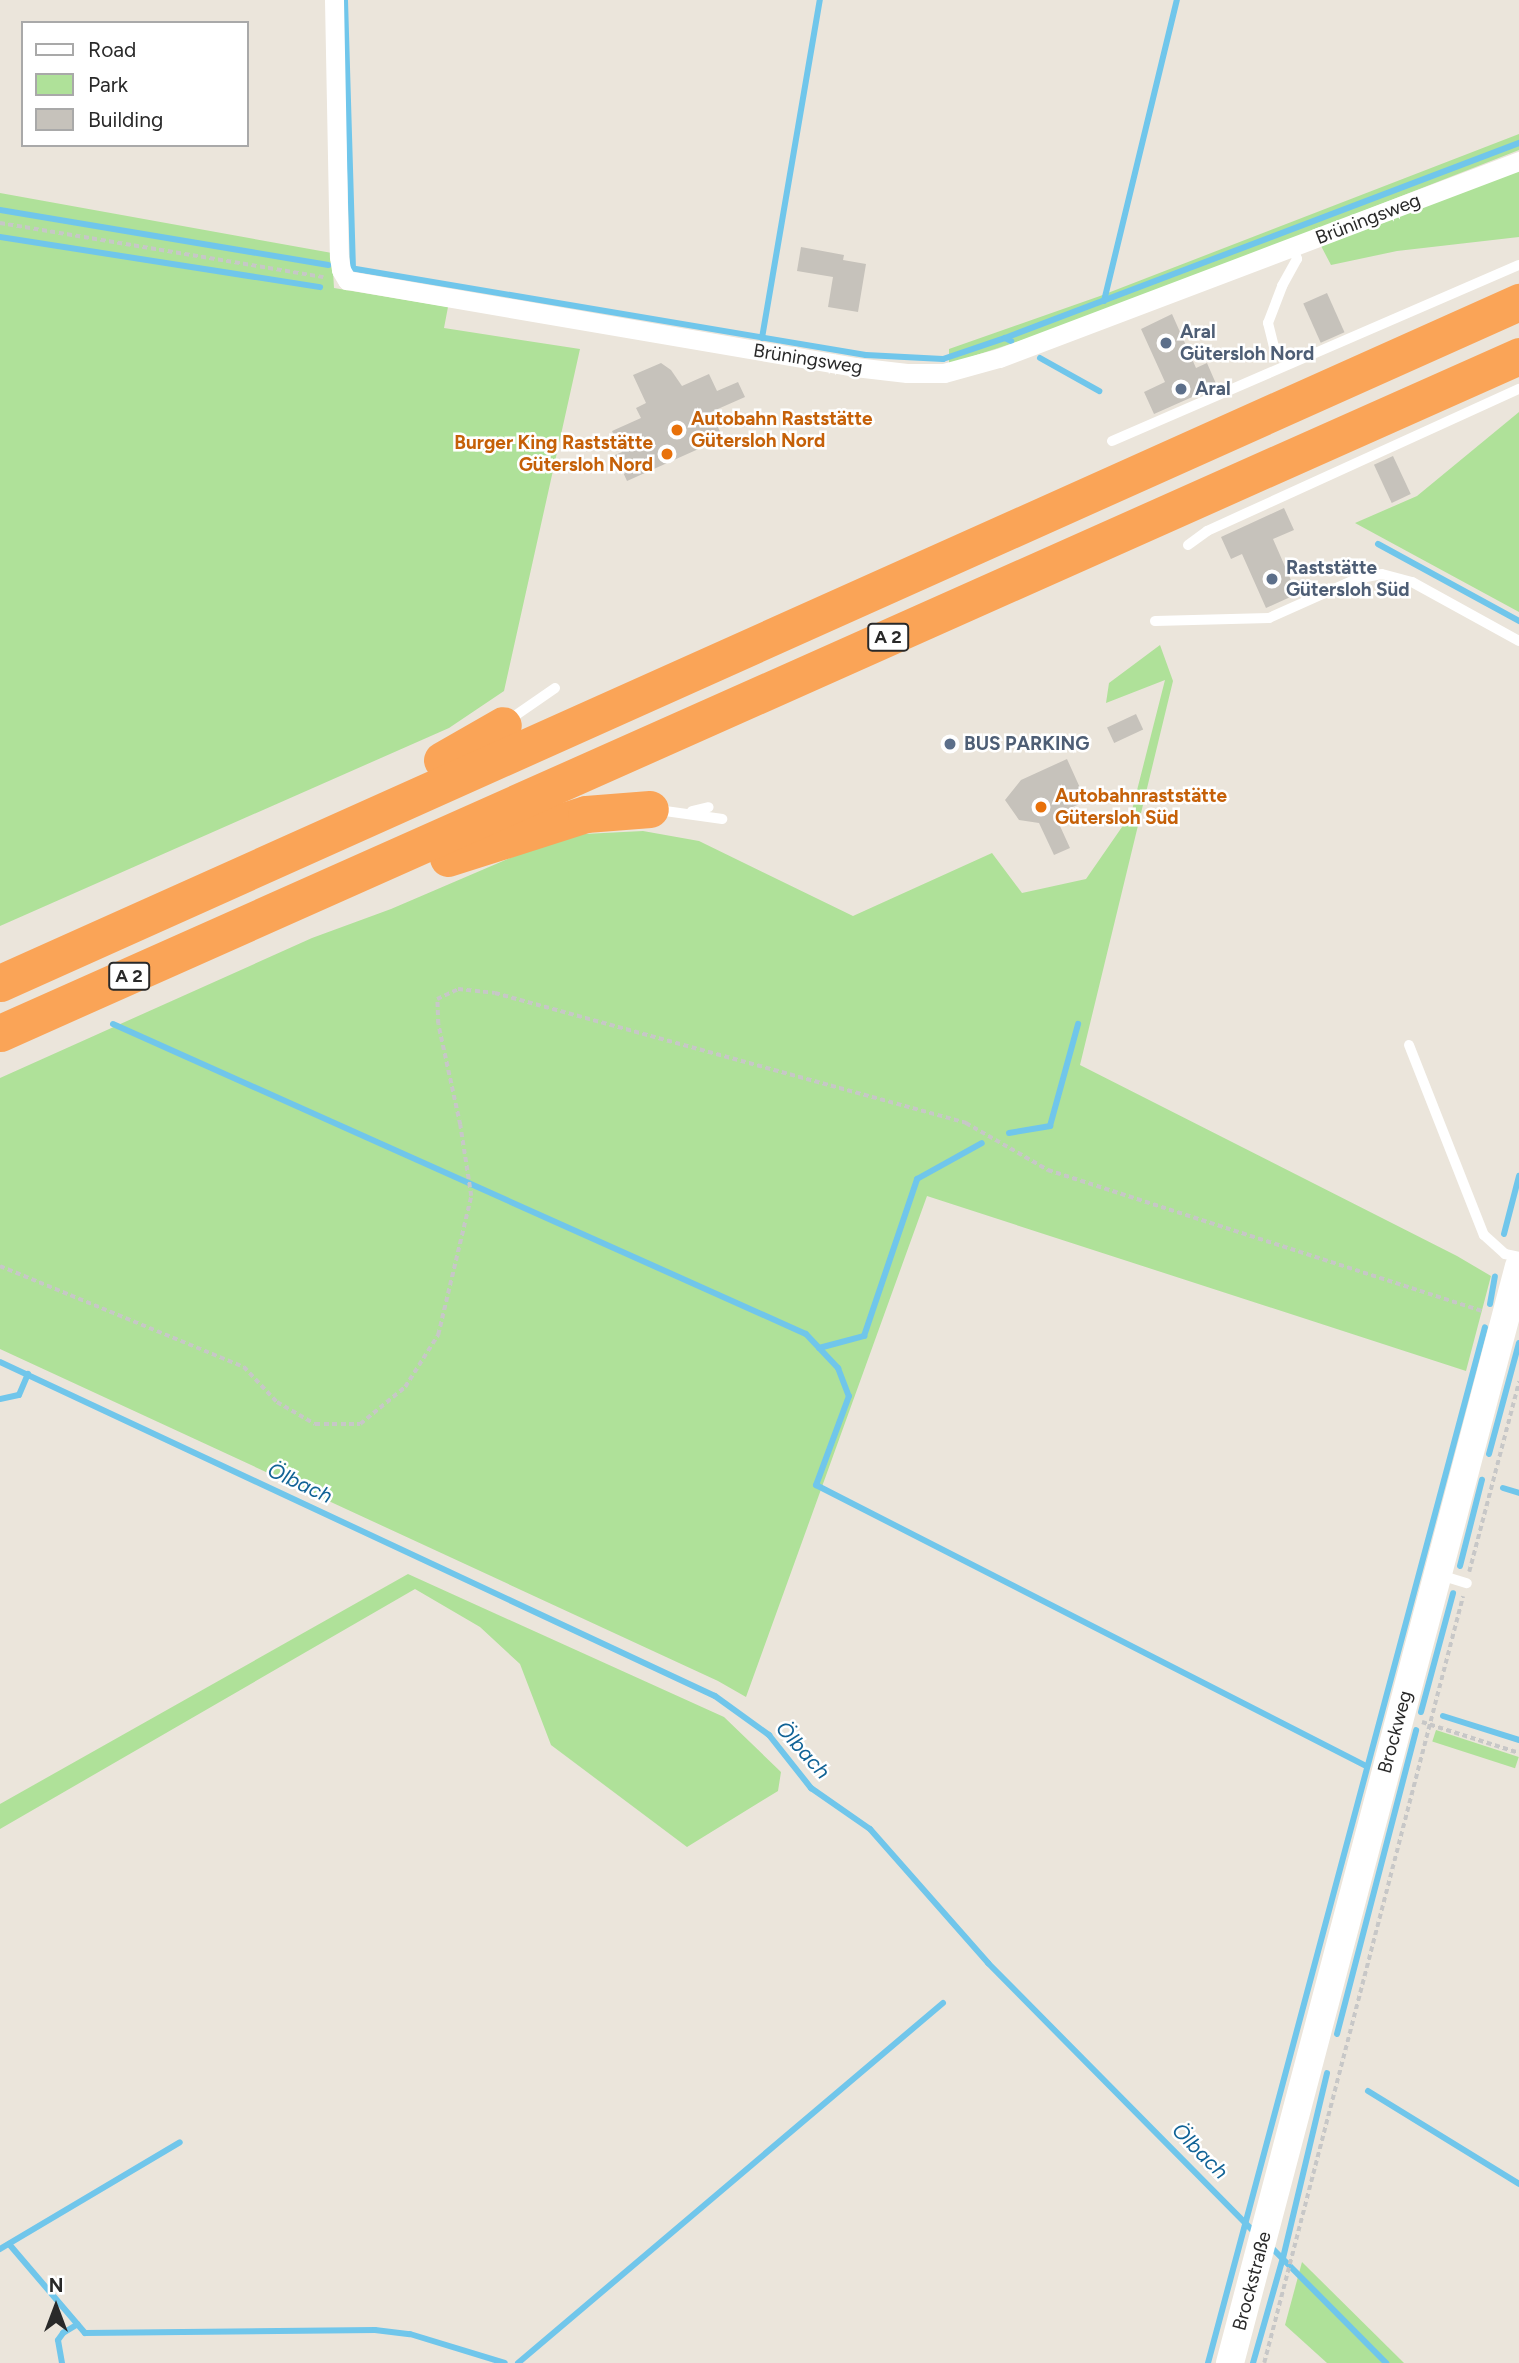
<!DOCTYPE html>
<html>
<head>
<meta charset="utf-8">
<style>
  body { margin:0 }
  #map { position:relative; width:1519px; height:2363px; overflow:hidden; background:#ebe5db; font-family:Figtree,sans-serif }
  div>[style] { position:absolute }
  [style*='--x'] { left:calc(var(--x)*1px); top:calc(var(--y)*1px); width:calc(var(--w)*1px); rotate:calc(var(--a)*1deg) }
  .green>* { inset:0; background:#afe199; transform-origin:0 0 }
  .stream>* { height:6px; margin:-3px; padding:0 3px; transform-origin:3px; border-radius:3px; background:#70c6eb }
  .building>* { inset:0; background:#c6c2bb; transform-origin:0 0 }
  .path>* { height:3.5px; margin-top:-1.75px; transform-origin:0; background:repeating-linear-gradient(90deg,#c7c7c7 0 5px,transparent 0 8.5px) }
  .lane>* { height:10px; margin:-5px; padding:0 5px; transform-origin:5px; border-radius:5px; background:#fff }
  .street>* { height:19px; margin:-9.5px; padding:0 9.5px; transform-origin:9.5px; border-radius:9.5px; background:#fff }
  .secondary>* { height:28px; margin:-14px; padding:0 14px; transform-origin:14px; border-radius:14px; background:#fff }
  .highway>* { height:37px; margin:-18.5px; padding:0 18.5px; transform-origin:18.5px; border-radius:18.5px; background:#faa457 }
  .dots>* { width:19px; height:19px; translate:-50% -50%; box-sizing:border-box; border:4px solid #fff; border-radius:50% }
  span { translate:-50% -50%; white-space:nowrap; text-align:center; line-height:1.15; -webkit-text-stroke:5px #fff; paint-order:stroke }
  .shield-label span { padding:2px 5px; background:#fff; border:2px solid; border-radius:5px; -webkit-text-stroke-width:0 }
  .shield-label { font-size:18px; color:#292929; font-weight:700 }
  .street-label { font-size:19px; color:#292929 }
  .service-label { font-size:19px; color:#4e5e75; font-weight:700 }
  .left { translate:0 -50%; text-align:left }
  .food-label { font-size:19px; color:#c56008; font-weight:700 }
  .right { translate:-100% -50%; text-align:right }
  .water-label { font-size:21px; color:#116396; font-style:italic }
  .legend { position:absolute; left:21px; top:21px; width:228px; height:126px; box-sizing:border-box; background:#fff; border:2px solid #a9a9a9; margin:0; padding:9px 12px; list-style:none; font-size:21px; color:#292929 }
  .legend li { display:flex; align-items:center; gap:14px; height:35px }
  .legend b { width:35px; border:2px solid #a9a9a9 }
  .north { position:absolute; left:21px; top:2272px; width:70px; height:70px; -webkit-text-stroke:5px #fff; paint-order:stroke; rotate:0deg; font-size:19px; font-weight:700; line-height:28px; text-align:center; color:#292929 }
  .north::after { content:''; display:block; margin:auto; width:24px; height:32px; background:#292929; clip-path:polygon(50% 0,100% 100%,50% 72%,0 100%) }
</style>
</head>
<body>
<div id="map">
  <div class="green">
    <i style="clip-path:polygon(1519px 134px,1519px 150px,1090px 318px,949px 364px,949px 349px,1100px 296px)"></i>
    <i style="clip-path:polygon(1519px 168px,1519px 237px,1397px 251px,1331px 265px,1320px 244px)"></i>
    <i style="clip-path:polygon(0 193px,332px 253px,334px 288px,448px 307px,444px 328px,580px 349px,504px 691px,449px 728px,0 926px)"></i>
    <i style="clip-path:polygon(1519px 412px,1519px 612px,1355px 523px,1417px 496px)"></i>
    <i style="clip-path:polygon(1160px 645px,1173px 681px,1080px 1065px,1457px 1256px,1491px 1276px,1466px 1371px,927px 1196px,746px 1697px,718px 1681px,0 1349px,0 1078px,312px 938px,391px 909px,543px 844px,584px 834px,643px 831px,699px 841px,853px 916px,992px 853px,1022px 893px,1086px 879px,1131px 814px,1165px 680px,1106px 703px,1109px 683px)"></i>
    <i style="clip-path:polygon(408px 1574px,724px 1717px,781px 1772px,778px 1791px,687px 1847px,551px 1745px,520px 1664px,480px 1627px,415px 1589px,0 1829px,0 1804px)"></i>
    <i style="left:1436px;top:1730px;width:87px;height:12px;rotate:18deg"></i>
    <i style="clip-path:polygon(1302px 2262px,1404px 2363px,1327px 2363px,1285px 2325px)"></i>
  </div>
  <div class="stream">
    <i style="--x:345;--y:0;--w:268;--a:88.3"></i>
    <i style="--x:0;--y:210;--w:333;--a:9.5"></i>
    <i style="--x:0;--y:237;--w:324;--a:8.9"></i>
    <i style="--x:350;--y:268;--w:523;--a:9.57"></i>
    <i style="--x:866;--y:355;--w:77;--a:3"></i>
    <i style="--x:943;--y:359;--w:65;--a:-18.7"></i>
    <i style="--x:1005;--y:338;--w:7;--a:27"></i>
    <i style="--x:1104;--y:301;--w:310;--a:-76.4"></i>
    <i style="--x:762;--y:338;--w:343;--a:-80.3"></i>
    <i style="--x:1005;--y:338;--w:550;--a:-20.78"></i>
    <i style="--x:1040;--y:358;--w:68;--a:29.2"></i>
    <i style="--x:1378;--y:544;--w:161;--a:28.6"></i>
    <i style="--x:113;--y:1024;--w:759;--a:24.1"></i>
    <i style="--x:806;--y:1334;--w:47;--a:46.7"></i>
    <i style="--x:838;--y:1368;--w:30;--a:69"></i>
    <i style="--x:849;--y:1396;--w:95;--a:110.3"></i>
    <i style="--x:816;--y:1485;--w:618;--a:27.06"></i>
    <i style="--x:1009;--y:1133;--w:42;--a:-9.7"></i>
    <i style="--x:1050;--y:1126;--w:106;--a:-74.6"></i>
    <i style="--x:1504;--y:1234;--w:60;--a:-75.5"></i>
    <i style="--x:1490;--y:1304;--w:28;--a:-80"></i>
    <i style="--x:819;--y:1348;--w:47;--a:-14.9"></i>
    <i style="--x:864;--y:1336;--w:166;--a:-71.3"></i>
    <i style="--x:917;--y:1179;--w:74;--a:-29"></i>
    <i style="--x:0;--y:1362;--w:789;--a:25.04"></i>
    <i style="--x:715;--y:1696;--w:67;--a:35.8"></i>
    <i style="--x:769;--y:1735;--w:68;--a:51.6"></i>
    <i style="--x:811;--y:1788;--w:72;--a:34.8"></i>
    <i style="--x:870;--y:1829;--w:179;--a:48.6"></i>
    <i style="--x:988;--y:1963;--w:381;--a:45.3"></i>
    <i style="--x:0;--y:1399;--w:19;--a:-12"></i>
    <i style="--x:19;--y:1395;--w:23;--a:-67"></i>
    <i style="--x:1489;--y:1454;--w:115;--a:-74.9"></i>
    <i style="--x:1503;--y:1488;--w:17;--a:17"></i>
    <i style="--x:1460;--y:1566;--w:89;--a:-75.7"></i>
    <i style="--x:1421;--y:1712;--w:123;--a:-74.9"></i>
    <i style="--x:1443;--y:1716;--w:80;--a:17.5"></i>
    <i style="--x:1337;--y:2034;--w:314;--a:-75.4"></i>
    <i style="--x:1368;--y:2091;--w:177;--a:31.6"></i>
    <i style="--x:9;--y:2244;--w:117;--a:49.5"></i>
    <i style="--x:85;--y:2333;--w:290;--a:-0.6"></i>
    <i style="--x:375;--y:2330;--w:35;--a:7"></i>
    <i style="--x:410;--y:2334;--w:99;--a:17"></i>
    <i style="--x:1270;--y:2246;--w:165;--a:45.2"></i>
    <i style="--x:0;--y:2249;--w:209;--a:-30.7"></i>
    <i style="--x:62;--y:2363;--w:23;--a:-100"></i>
    <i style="--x:58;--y:2340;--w:9;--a:-54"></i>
    <i style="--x:63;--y:2333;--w:17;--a:-31"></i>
    <i style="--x:518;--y:2363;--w:557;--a:-40.27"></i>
    <i style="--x:1208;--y:2363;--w:1072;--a:-75.03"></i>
    <i style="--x:1253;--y:2363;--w:109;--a:-74.1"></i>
    <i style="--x:1283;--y:2258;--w:190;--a:-76.6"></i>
  </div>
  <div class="building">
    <i style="clip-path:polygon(801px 247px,844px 255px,843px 260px,866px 264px,858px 312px,828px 307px,833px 277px,797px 271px)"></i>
    <i style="left:1327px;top:293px;width:43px;height:26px;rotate:66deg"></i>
    <i style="clip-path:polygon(1172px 314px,1196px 368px,1207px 363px,1217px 386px,1154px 414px,1144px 392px,1165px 382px,1141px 329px)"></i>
    <i style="clip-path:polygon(661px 363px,671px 370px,682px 386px,709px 374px,717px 391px,738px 382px,745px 397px,711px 412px,723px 438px,627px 481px,615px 455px,622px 452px,612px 431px,641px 418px,636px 408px,646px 403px,633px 375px)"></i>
    <i style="left:1393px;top:456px;width:42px;height:21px;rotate:65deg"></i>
    <i style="clip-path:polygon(1284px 508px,1294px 530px,1273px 539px,1297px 594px,1266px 608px,1242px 554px,1231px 559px,1221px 537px)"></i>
    <i style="left:1136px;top:714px;width:17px;height:32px;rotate:65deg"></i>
    <i style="clip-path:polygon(1067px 759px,1086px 801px,1055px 815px,1070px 848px,1054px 855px,1039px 823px,1019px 820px,1005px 800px,1021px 780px)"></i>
  </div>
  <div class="path">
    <i style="--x:0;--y:223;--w:328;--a:9.5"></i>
    <i style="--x:0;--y:1266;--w:264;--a:22.5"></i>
    <i style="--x:244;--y:1367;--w:48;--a:46.7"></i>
    <i style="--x:277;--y:1402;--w:44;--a:30.1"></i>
    <i style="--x:315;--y:1424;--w:45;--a:0"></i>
    <i style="--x:360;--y:1424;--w:58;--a:-39.4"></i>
    <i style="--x:405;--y:1387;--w:62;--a:-57.6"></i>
    <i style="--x:438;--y:1335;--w:143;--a:-76.6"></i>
    <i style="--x:471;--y:1196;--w:72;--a:-98.8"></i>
    <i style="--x:460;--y:1125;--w:103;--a:-102.3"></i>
    <i style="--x:438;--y:1024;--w:25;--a:-92"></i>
    <i style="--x:437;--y:999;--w:23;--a:-25"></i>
    <i style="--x:458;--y:989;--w:37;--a:6"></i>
    <i style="--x:495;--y:993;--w:489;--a:15.4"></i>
    <i style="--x:966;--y:1123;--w:95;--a:29.8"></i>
    <i style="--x:1048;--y:1170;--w:457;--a:18"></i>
    <i style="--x:1469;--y:1572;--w:197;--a:-75.3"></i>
    <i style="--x:1422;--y:1722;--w:102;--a:17.7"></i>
    <i style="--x:1264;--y:2363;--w:792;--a:-75.46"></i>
  </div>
  <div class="lane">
    <i style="--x:1275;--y:351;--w:29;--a:-104"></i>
    <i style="--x:1268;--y:323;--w:40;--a:-69"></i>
    <i style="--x:1282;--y:286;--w:31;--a:-61"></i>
    <i style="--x:1297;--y:259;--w:13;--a:-108"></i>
    <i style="--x:1112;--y:441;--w:443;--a:-23.4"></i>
    <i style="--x:1188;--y:545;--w:24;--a:-36"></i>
    <i style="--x:1207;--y:531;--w:343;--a:-24.5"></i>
    <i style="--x:1155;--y:621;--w:114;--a:-1.5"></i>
    <i style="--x:1269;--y:618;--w:95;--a:-24.1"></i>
    <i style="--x:1356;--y:579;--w:26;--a:-11"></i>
    <i style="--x:1382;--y:574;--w:31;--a:15"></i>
    <i style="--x:1412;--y:582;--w:122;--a:28.9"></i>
    <i style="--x:509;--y:720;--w:56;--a:-34.8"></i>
    <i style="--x:658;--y:810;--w:65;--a:8"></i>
    <i style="--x:692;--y:811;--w:17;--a:-13"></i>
    <i style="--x:1409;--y:1045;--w:204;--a:68.5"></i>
    <i style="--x:1484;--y:1235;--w:28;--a:42"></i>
    <i style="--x:1505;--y:1254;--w:14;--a:12"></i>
    <i style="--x:1440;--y:1575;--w:28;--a:17"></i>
  </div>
  <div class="street">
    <i style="--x:334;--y:0;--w:257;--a:88.9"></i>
    <i style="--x:339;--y:257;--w:13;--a:81"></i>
    <i style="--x:341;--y:270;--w:12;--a:59"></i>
    <i style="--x:347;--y:280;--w:515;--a:9.72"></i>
    <i style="--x:855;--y:367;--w:52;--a:6.6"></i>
    <i style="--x:907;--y:373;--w:37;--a:0"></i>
    <i style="--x:944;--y:373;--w:57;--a:-15.3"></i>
    <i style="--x:999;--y:358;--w:556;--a:-20.75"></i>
  </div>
  <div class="secondary">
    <i style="--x:1230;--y:2363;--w:1134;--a:-75.24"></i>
  </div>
  <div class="highway">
    <i style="--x:442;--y:760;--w:70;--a:-29.8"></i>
    <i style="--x:448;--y:858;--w:145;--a:-17.7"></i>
    <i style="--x:586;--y:814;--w:64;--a:-4.5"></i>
    <i style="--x:0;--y:983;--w:1665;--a:-24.15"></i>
    <i style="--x:0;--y:1033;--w:1663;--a:-24.02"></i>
  </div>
  <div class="dots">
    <i style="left:1166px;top:343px;background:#5c6f8a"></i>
    <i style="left:1181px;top:389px;background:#5c6f8a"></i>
    <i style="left:677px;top:430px;background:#e8710a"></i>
    <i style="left:667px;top:454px;background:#e8710a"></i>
    <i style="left:1272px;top:579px;background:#5c6f8a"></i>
    <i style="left:950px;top:744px;background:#5c6f8a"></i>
    <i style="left:1041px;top:807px;background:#e8710a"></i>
  </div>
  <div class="shield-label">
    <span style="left:888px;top:637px">A 2</span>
    <span style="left:129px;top:976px">A 2</span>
  </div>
  <div class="street-label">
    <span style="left:1368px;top:219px;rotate:-21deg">Brüningsweg</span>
    <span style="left:808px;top:359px;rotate:9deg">Brüningsweg</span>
    <span style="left:1395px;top:1732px;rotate:-75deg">Brockweg</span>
    <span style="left:1252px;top:2281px;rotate:-75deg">Brockstraße</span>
  </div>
  <div class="service-label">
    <span class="left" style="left:1180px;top:343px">Aral<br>Gütersloh Nord</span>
    <span class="left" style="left:1195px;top:389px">Aral</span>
    <span class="left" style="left:1286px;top:579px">Raststätte<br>Gütersloh Süd</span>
    <span class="left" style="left:964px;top:744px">BUS PARKING</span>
  </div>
  <div class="food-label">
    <span class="left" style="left:691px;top:430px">Autobahn Raststätte<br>Gütersloh Nord</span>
    <span class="right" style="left:653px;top:454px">Burger King Raststätte<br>Gütersloh Nord</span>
    <span class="left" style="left:1055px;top:807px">Autobahnraststätte<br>Gütersloh Süd</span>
  </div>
  <div class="water-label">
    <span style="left:300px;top:1483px;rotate:25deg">Ölbach</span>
    <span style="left:803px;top:1750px;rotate:48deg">Ölbach</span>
    <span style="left:1200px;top:2151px;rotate:45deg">Ölbach</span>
  </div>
  <ul class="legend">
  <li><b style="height:9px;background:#fff"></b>Road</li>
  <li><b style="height:19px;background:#afe199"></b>Park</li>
  <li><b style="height:19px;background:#c6c2bb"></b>Building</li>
  </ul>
  <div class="north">N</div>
</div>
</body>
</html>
